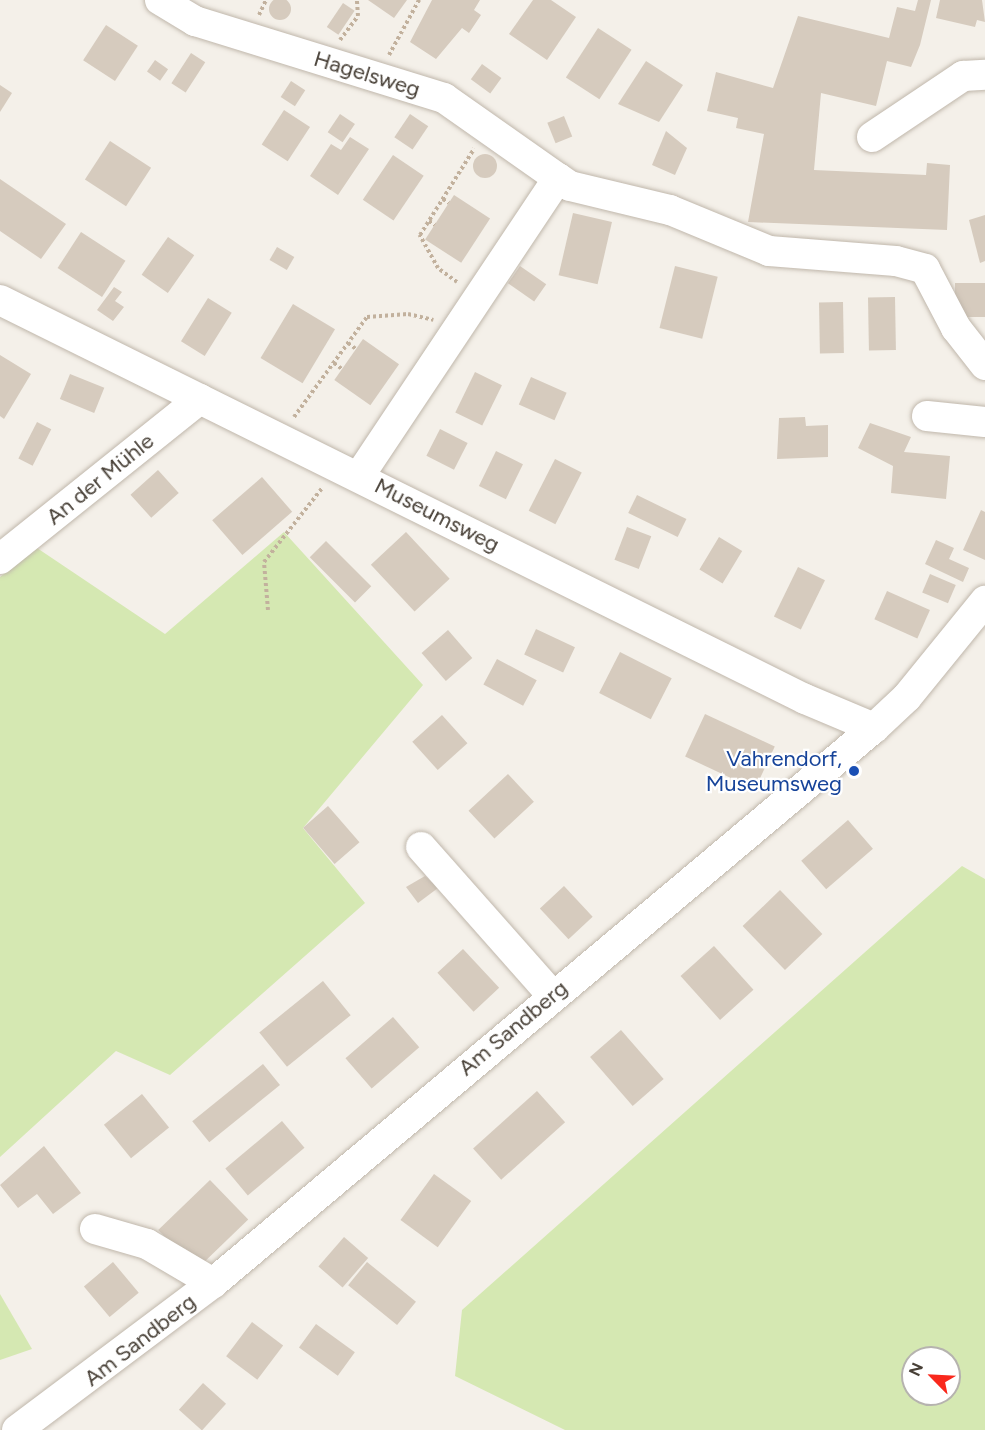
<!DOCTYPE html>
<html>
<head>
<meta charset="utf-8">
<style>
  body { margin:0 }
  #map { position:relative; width:985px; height:1430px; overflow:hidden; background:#f4f0e9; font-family:Figtree,sans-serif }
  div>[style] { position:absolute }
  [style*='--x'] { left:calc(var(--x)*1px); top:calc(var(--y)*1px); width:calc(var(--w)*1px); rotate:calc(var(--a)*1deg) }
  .green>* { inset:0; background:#d5e8b2 }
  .building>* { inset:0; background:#d6cbbe; transform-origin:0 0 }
  .round { border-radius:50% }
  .path>* { height:4px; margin-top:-2px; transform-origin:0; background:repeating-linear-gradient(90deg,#c2b19d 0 3px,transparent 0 6px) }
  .roads { filter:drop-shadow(0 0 2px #c0b7ab) drop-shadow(0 0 2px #c0b7ab) }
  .minor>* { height:30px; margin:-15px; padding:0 15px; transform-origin:15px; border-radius:15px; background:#fff }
  .dots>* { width:16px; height:16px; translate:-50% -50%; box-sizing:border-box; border:3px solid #fff; border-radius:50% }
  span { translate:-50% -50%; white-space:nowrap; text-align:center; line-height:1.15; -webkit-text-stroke:4.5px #fff; paint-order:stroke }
  .street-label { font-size:22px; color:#484037 }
  .transit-label { font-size:22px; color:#164399 }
  .right { translate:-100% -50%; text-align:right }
  .north { position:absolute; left:901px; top:1346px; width:60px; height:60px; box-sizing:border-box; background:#fff; border:2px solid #b6b3af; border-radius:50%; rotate:294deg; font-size:16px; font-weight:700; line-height:24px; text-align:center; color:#484037 }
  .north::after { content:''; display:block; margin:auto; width:21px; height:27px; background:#f9281c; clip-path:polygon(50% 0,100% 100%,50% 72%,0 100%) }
</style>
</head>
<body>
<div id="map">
  <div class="green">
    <i style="clip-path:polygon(284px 532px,423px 685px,303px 828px,365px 903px,170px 1075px,116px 1051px,0 1157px,0 577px,37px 548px,165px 634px)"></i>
    <i style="clip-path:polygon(evenodd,962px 866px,985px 879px,985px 1430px,565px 1430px,455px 1376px,462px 1310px,962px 866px,913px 1358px,949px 1358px,949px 1394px,913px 1394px,913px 1358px)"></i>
    <i style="clip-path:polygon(0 1294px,32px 1349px,0 1360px)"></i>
  </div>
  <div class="building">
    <i class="round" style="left:269px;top:-2px;width:22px;height:22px"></i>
    <i style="clip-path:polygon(368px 0,407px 0,394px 18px)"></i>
    <i style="clip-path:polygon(432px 0,480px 0,474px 10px,481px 15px,469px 33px,462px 28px,436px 59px,410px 42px)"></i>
    <i style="clip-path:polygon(533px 0,551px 0,576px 17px,547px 60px,509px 34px)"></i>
    <i style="clip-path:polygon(918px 0,931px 0,920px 45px,911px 67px,887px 61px,876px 106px,821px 93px,814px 170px,926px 175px,927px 163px,950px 165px,947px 230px,748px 222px,764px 134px,736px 128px,738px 118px,707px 111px,716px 72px,773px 88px,798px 16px,889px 38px,897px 7px,915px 11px)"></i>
    <i style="clip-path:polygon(940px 0,982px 0,985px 22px,977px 20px,975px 27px,936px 18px)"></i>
    <i style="left:343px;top:3px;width:14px;height:29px;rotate:34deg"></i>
    <i style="left:106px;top:25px;width:38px;height:42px;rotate:33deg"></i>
    <i style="left:598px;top:28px;width:40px;height:59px;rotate:33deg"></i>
    <i style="left:191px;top:53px;width:17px;height:36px;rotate:33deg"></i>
    <i style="left:155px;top:60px;width:16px;height:14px;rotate:35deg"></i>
    <i style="clip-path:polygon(646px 61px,683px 85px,659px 122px,618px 104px)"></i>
    <i style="left:482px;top:64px;width:24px;height:19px;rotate:36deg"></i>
    <i style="left:291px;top:81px;width:17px;height:19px;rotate:33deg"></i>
    <i style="clip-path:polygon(0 85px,12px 93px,0 112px)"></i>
    <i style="left:284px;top:110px;width:31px;height:41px;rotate:33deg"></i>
    <i style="left:340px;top:114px;width:18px;height:22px;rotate:34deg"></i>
    <i style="left:410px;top:114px;width:22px;height:28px;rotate:34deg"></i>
    <i style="left:564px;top:116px;width:22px;height:18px;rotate:68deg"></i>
    <i style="clip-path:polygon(666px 131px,687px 148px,675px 175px,652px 165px)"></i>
    <i style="clip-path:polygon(350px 137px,369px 149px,338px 195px,310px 176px,331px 144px,341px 150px)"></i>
    <i style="left:110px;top:141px;width:49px;height:46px;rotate:33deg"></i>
    <i class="round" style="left:473px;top:154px;width:24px;height:24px"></i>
    <i style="left:393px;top:155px;width:37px;height:54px;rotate:34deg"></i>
    <i style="clip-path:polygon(0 179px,66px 224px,41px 259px,0 231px)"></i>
    <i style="left:454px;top:195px;width:43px;height:53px;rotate:33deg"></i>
    <i style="left:573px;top:213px;width:40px;height:64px;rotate:13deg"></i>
    <i style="clip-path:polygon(985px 215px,985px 261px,980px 263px,969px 220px)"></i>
    <i style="left:81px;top:232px;width:53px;height:43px;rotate:33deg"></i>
    <i style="left:168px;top:237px;width:32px;height:46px;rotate:35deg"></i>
    <i style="left:277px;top:247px;width:20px;height:15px;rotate:30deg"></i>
    <i style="left:520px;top:266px;width:32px;height:21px;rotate:35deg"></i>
    <i style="left:675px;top:266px;width:44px;height:64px;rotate:14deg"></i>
    <i style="left:955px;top:283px;width:30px;height:34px"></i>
    <i style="clip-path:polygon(114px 287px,122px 292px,115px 301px,124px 307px,113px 321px,97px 310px)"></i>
    <i style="left:895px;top:297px;width:53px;height:27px;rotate:89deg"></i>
    <i style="left:208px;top:298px;width:28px;height:51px;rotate:32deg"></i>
    <i style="left:843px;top:302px;width:51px;height:24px;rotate:89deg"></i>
    <i style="left:293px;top:304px;width:49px;height:63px;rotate:31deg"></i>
    <i style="left:363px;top:339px;width:44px;height:50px;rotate:35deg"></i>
    <i style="clip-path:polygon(0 355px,31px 374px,4px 419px,0 416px)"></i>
    <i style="left:475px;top:372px;width:30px;height:45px;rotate:26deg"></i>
    <i style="left:70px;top:374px;width:37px;height:27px;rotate:22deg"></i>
    <i style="left:531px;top:377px;width:39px;height:30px;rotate:24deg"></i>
    <i style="clip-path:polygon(805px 417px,806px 426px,828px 425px,828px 457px,777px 459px,779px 418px)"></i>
    <i style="left:37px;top:422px;width:16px;height:41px;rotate:27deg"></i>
    <i style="clip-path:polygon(870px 423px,911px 437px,904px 452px,950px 456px,946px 499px,891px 493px,893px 466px,858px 448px)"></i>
    <i style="left:440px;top:429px;width:31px;height:30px;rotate:27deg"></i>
    <i style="left:496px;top:451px;width:30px;height:39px;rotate:26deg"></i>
    <i style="left:555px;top:459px;width:30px;height:58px;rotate:27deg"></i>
    <i style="left:158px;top:470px;width:31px;height:37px;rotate:48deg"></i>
    <i style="left:262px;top:477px;width:46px;height:66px;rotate:49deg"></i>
    <i style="left:637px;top:495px;width:55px;height:20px;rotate:26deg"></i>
    <i style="clip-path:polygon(981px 510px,985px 512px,985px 560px,963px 550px)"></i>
    <i style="left:627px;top:527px;width:26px;height:35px;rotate:21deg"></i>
    <i style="left:406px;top:532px;width:64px;height:48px;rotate:47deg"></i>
    <i style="left:719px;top:537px;width:27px;height:38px;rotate:31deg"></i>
    <i style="clip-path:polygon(936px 540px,954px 548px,949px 559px,969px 568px,963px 582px,925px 564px)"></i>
    <i style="left:326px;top:541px;width:64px;height:23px;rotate:45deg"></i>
    <i style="left:798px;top:567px;width:30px;height:55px;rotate:26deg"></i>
    <i style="left:930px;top:574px;width:28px;height:20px;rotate:23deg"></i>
    <i style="left:887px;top:591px;width:47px;height:31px;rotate:24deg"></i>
    <i style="left:536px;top:629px;width:43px;height:28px;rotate:25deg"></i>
    <i style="left:448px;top:630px;width:37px;height:35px;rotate:49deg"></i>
    <i style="left:620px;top:652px;width:58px;height:46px;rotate:27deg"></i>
    <i style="left:497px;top:659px;width:45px;height:29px;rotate:28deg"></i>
    <i style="left:705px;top:714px;width:77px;height:47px;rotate:25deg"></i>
    <i style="left:442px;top:715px;width:38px;height:40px;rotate:48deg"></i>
    <i style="left:508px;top:774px;width:38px;height:54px;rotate:47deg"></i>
    <i style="left:328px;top:806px;width:48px;height:33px;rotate:49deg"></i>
    <i style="left:848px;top:820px;width:38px;height:62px;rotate:49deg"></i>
    <i style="clip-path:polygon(425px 876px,438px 888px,418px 903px,406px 887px)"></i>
    <i style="left:564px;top:886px;width:42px;height:33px;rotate:47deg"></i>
    <i style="left:780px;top:890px;width:61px;height:52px;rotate:46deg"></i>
    <i style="left:714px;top:946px;width:59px;height:45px;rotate:48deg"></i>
    <i style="left:463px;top:949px;width:53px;height:35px;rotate:47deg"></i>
    <i style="left:323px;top:981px;width:44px;height:82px;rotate:51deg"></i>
    <i style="left:393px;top:1017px;width:40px;height:63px;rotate:49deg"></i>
    <i style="left:621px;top:1030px;width:65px;height:41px;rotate:49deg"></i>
    <i style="left:263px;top:1064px;width:27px;height:91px;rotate:51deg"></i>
    <i style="left:537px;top:1091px;width:42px;height:86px;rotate:48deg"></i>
    <i style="left:142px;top:1094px;width:43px;height:49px;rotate:51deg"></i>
    <i style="left:282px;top:1121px;width:35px;height:74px;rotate:50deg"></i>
    <i style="clip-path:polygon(44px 1146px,81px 1193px,53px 1214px,37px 1194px,18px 1208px,0 1185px)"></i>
    <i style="left:434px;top:1174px;width:46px;height:57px;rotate:36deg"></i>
    <i style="left:210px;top:1180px;width:55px;height:72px;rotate:46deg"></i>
    <i style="left:344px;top:1237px;width:32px;height:39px;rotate:41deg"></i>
    <i style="left:113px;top:1262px;width:40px;height:38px;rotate:50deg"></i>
    <i style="left:367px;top:1262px;width:63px;height:30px;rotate:39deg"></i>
    <i style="left:252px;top:1322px;width:39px;height:43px;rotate:37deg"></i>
    <i style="left:316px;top:1324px;width:48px;height:29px;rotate:36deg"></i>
    <i style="left:203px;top:1383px;width:31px;height:36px;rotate:42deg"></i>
  </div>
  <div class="path">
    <i style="--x:259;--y:15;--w:17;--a:-65"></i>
    <i style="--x:340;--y:40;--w:30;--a:-53"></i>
    <i style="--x:358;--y:16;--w:16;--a:-94"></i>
    <i style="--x:389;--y:55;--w:63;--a:-61.4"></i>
    <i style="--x:443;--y:199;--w:7;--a:34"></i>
    <i style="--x:429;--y:221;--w:7;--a:34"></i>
    <i style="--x:457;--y:282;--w:24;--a:-144"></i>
    <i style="--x:438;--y:268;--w:38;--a:-119"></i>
    <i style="--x:420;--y:235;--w:102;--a:-57.9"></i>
    <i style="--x:348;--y:343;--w:10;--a:37"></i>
    <i style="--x:334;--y:363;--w:10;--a:37"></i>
    <i style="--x:294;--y:417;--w:124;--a:-53.9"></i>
    <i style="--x:367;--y:317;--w:41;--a:-4.2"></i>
    <i style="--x:408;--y:314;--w:26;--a:13"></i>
    <i style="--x:268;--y:610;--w:48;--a:-94.8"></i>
    <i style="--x:264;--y:562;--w:95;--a:-51.8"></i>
  </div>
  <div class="roads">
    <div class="minor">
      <i style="--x:160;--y:0;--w:41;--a:31"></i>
      <i style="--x:195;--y:21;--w:261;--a:17.2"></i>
      <i style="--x:444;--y:98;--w:139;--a:35.1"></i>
      <i style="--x:558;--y:178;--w:358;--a:123.7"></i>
      <i style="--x:872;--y:137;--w:110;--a:-33.8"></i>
      <i style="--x:963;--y:76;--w:22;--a:-3"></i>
      <i style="--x:558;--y:178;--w:14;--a:34"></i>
      <i style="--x:570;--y:186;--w:103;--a:13.5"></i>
      <i style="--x:670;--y:210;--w:107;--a:22.5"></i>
      <i style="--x:769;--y:251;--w:127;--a:4.5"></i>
      <i style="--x:896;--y:261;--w:30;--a:15"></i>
      <i style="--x:925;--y:269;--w:67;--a:62.3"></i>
      <i style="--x:956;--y:328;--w:47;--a:51.9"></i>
      <i style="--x:0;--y:300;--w:898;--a:26.37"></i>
      <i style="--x:805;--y:699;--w:75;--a:22.8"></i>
      <i style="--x:927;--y:416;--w:58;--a:5.9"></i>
      <i style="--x:0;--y:559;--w:256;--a:-38.7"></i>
      <i style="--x:421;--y:847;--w:198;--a:48.5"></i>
      <i style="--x:95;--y:1229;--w:54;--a:16.1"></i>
      <i style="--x:147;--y:1244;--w:77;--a:30.6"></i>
      <i style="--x:17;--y:1430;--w:245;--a:-36.9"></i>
      <i style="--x:213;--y:1283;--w:863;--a:-40.02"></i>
      <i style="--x:874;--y:728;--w:45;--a:-43.2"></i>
      <i style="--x:907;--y:697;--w:124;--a:-50.9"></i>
    </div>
  </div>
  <div class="dots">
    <i style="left:854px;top:771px;background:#1a4fb4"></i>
  </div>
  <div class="street-label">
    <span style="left:367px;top:74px;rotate:17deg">Hagelsweg</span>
    <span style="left:100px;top:479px;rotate:-39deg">An der Mühle</span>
    <span style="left:437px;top:515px;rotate:27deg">Museumsweg</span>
    <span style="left:513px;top:1028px;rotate:-40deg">Am Sandberg</span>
    <span style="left:140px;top:1340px;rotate:-38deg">Am Sandberg</span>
  </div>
  <div class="transit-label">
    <span class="right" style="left:842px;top:771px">Vahrendorf,<br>Museumsweg</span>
  </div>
  <div class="north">N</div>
</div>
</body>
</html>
